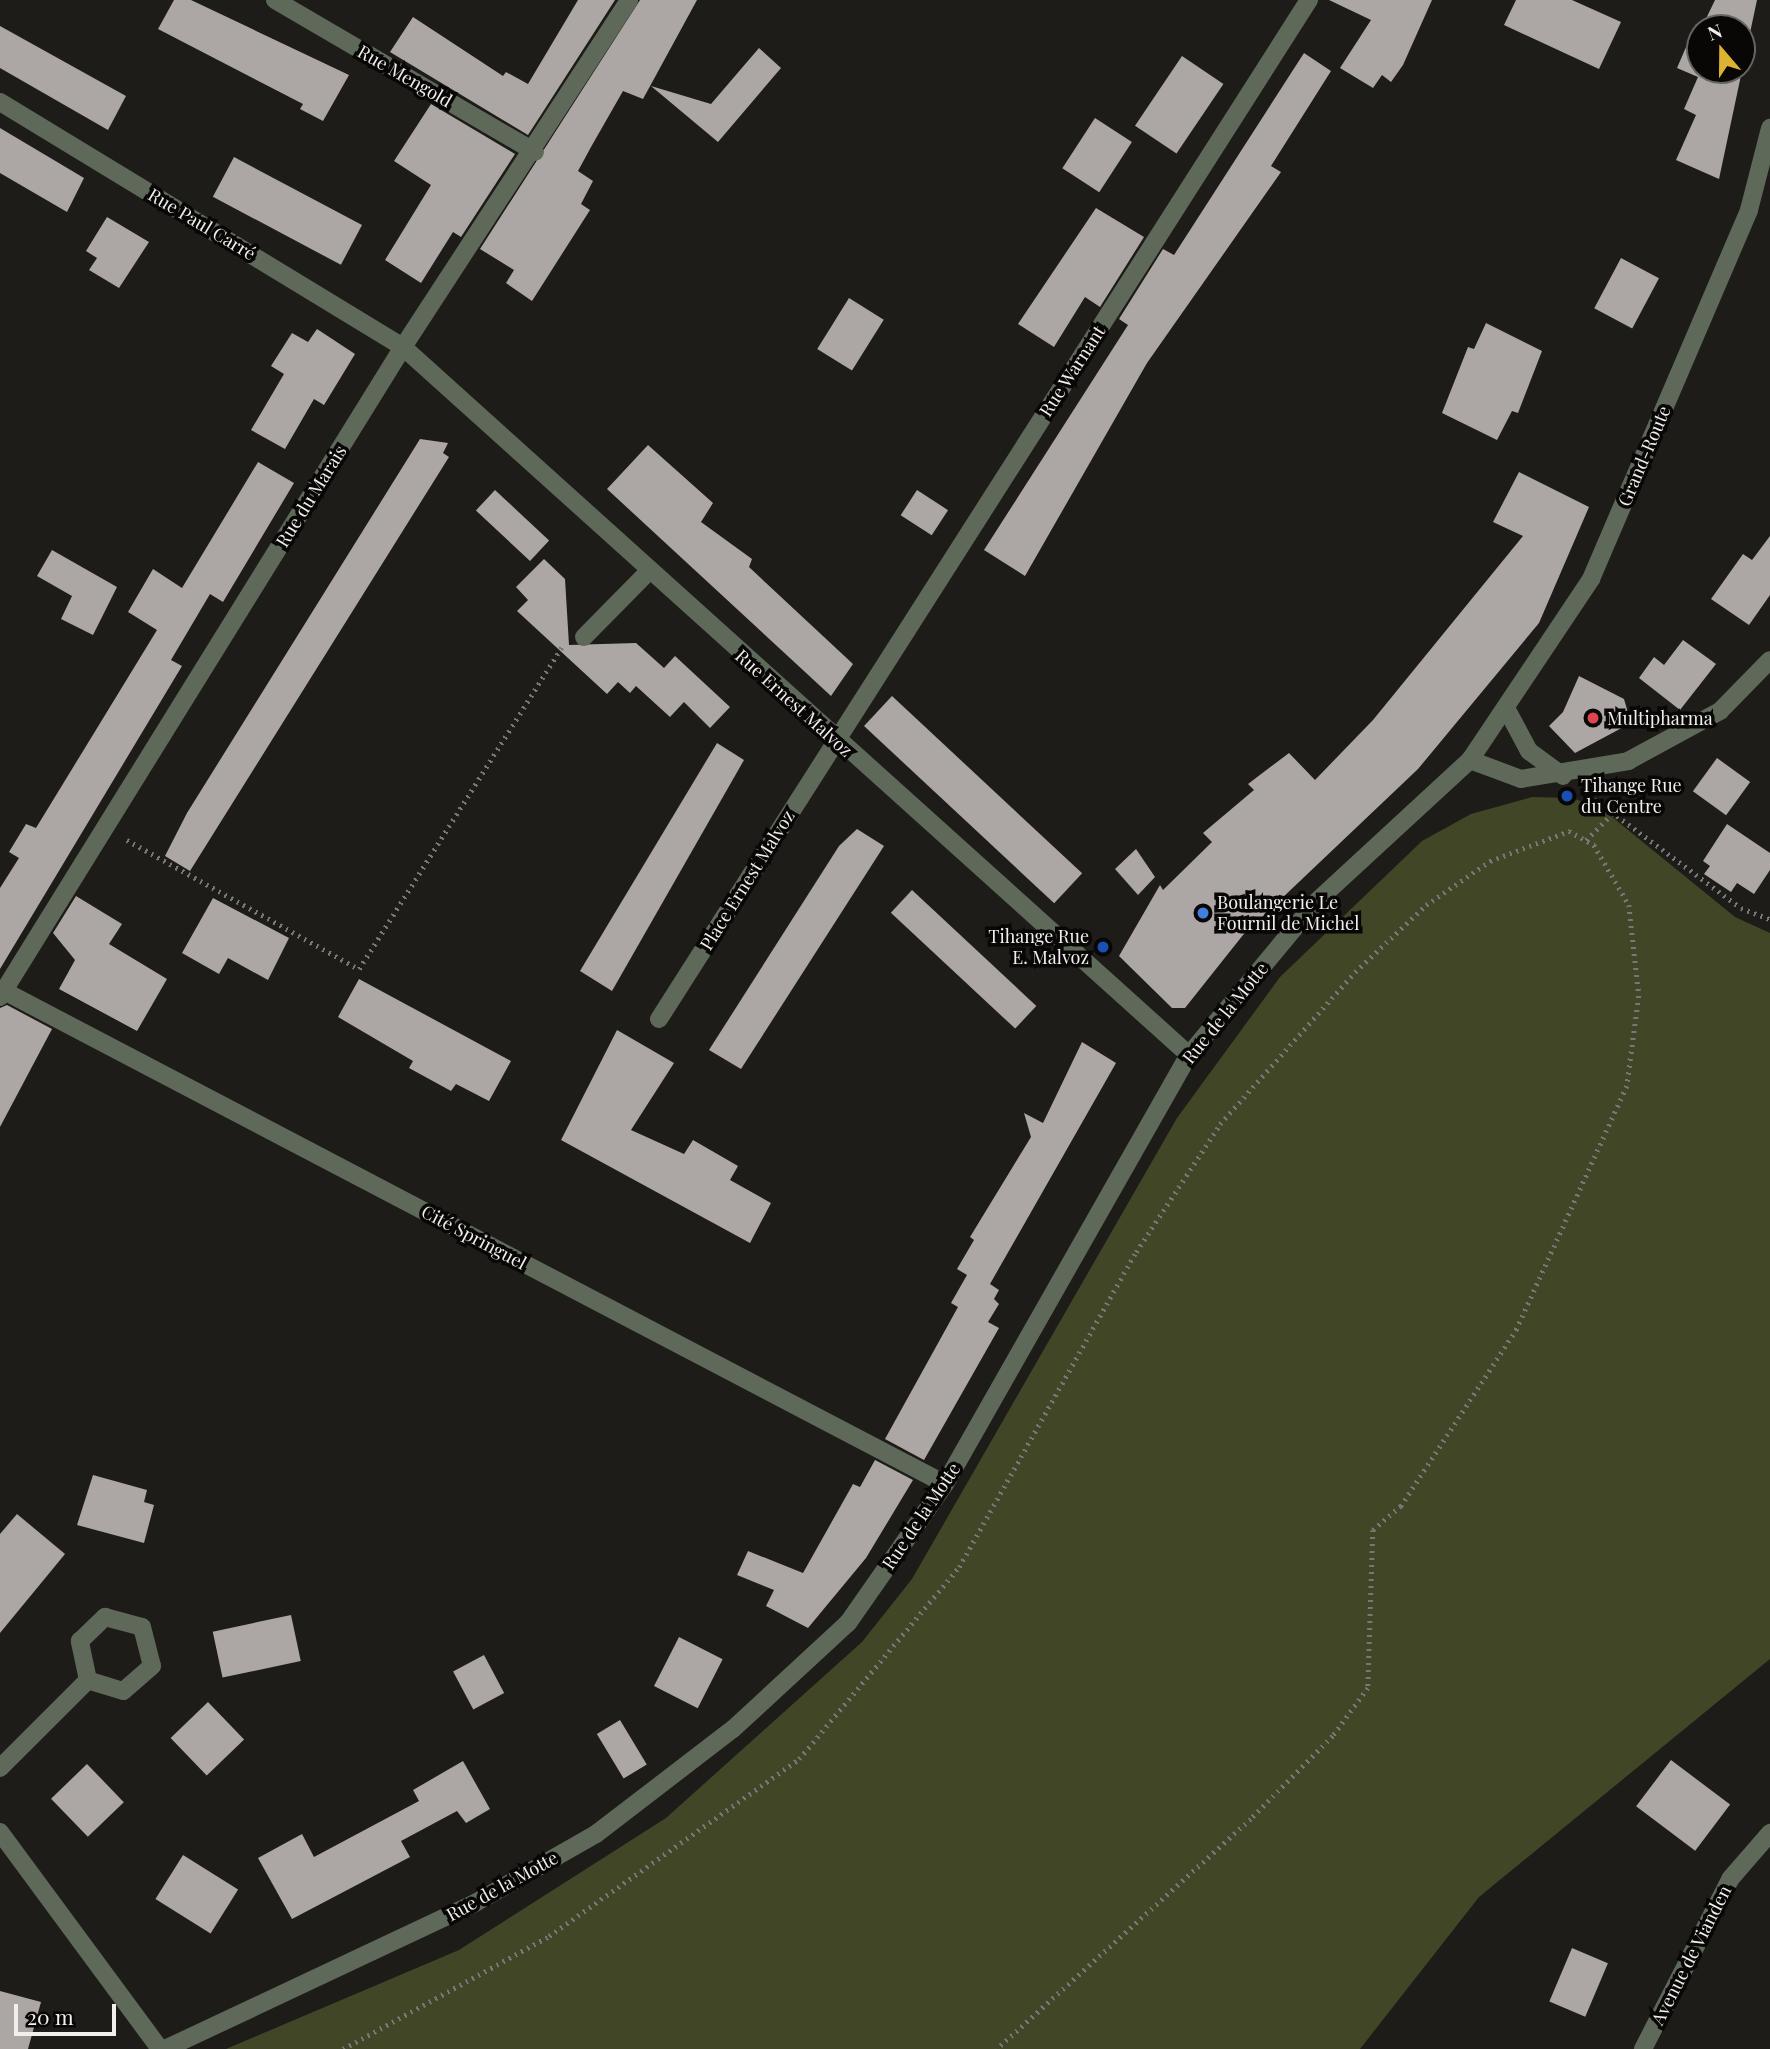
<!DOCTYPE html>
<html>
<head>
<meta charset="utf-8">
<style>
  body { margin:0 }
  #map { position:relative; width:1770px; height:2049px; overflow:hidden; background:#1e1c19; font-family:"Playfair Display",serif }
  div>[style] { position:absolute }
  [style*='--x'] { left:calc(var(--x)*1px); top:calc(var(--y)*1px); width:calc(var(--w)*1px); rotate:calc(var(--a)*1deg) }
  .green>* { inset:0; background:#414627 }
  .building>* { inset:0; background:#aca6a4; transform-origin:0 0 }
  .path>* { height:4.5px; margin-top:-2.25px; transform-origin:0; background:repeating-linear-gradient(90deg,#797775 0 2px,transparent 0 7px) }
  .service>* { height:18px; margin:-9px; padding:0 9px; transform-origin:9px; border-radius:9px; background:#5e695a }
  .minor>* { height:18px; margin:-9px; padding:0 9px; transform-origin:9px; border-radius:9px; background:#5e695a }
  .tertiary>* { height:18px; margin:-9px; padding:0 9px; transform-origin:9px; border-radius:9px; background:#5e695a }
  .dots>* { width:19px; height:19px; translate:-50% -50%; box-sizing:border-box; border:4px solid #080706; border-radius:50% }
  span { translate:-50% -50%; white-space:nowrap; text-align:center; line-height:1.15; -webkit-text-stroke:7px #080706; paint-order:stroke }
  .street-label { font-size:18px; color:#f1efed }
  .poi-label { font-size:18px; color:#f1efed }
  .left { translate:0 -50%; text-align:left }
  .right { translate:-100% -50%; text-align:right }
  .north { position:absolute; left:1686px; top:14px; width:70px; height:70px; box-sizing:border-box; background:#080706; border:2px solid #656462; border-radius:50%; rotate:340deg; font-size:19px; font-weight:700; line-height:28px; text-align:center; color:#f1efed }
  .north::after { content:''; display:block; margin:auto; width:24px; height:32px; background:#dcb233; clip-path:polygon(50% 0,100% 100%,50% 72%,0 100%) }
  .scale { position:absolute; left:14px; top:2004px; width:102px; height:32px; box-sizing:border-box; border:4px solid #f1efed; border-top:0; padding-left:9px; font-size:21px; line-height:24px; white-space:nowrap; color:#f1efed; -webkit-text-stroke:5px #080706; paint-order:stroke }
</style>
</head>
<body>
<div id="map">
  <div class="green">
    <i style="clip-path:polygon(1532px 797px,1572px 798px,1601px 808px,1735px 917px,1770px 933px,1770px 1659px,1479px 1897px,1360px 2049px,226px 2049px,459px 1950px,666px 1818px,862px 1642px,912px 1579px,1177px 1118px,1280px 977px,1422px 841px,1471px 814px)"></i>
  </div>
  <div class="building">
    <i style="clip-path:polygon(174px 0,191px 0,349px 75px,323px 121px,300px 109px,303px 104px,158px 29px)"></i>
    <i style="clip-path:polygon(578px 0,615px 0,528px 135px,390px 52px,413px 17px,503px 76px,506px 72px,528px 84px)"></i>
    <i style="clip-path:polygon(640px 0,697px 0,643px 99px,623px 91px,591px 147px,578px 171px,593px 181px,581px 204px,590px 210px,532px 301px,506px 283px,514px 270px,480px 249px)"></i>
    <i style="clip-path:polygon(1329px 0,1432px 0,1403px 65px,1391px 82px,1382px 75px,1373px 88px,1340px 68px,1371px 20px)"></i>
    <i style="clip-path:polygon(1516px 0,1572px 0,1621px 22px,1599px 69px,1504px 25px)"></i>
    <i style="clip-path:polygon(evenodd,1715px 0,1757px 0,1719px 179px,1676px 160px,1696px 115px,1684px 109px,1698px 77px,1677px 68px,1696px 24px,1702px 27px,1715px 0,1700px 28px,1742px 28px,1742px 70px,1700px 70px,1700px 28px)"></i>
    <i style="clip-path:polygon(0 26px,126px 96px,108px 130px,0 68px)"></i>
    <i style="clip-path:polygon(759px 48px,781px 68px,718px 142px,651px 86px,711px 104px)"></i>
    <i style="clip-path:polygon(1304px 53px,1331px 71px,1271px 166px,1281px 172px,1147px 363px,1025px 576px,984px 550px,1128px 325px,1119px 319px,1163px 249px,1174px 255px)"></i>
    <i style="left:1182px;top:56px;width:50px;height:84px;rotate:34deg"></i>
    <i style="clip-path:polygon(431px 104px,515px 154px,461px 237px,453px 232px,421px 283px,385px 260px,431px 185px,394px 161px)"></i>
    <i style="left:1095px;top:118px;width:44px;height:60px;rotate:33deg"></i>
    <i style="clip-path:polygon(0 128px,84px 178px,67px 212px,0 173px)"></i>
    <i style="left:234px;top:157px;width:145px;height:45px;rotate:28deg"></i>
    <i style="clip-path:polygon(1096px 208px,1144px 237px,1100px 307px,1085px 297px,1054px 347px,1018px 324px)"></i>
    <i style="clip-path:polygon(107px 217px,149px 242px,119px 288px,89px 270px,97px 258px,86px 251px)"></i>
    <i style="left:1621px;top:258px;width:43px;height:57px;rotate:28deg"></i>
    <i style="left:849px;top:298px;width:41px;height:60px;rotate:32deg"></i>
    <i style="clip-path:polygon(1486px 323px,1542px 351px,1518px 413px,1512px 411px,1497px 440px,1442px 413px,1468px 347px,1474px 349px)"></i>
    <i style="clip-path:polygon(317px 329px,355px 354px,324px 405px,314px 399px,285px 449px,251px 430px,284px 374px,271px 366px,292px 333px,308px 342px)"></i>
    <i style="clip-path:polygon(420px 439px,448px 443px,443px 453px,449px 457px,190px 871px,165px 856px,187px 813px)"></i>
    <i style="clip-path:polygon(648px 445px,713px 503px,701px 522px,752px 559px,749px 567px,853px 664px,831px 696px,607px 489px)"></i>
    <i style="clip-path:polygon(258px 462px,294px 483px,223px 602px,210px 594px,171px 660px,182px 666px,0 969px,0 888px,19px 858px,9px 852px,26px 824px,36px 828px,157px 630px,128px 612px,153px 569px,182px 588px)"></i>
    <i style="clip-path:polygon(1519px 472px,1589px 507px,1539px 623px,1418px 769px,1243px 935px,1185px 1008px,1172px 1008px,1119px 956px,1160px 885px,1163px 890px,1212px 842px,1203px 833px,1254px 790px,1248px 784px,1289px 753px,1315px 780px,1373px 720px,1523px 536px,1493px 522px)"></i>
    <i style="left:495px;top:490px;width:74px;height:28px;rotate:43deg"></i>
    <i style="left:917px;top:490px;width:37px;height:30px;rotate:33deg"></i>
    <i style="clip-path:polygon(1770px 536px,1770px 595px,1749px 625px,1711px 599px,1743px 554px,1752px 560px)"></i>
    <i style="clip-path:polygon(52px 550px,117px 587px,93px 635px,61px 619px,72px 596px,37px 576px)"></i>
    <i style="clip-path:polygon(544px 559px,565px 579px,569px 645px,636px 643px,664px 668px,675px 656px,730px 707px,710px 728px,684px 702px,670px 717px,636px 686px,630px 693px,618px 682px,607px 694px,517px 611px,528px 600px,516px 587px)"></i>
    <i style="clip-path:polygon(1683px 640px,1716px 664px,1680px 710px,1639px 678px,1654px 657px,1664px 665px)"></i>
    <i style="clip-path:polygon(1579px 676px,1624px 699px,1631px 723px,1575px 753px,1549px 726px,1563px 712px)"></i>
    <i style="left:892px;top:696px;width:260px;height:41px;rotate:43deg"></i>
    <i style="clip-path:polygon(717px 743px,744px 760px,612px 991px,580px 971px)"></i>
    <i style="left:1717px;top:758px;width:41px;height:41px;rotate:36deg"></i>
    <i style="clip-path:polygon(1727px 824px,1770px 853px,1770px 870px,1754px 894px,1737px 883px,1731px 892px,1704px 874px,1710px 866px,1703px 861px)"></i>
    <i style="clip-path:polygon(857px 829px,884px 846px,741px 1069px,709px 1050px,839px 846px)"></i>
    <i style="clip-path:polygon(1136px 849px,1155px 877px,1138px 895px,1115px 869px)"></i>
    <i style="left:912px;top:890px;width:170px;height:31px;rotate:43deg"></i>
    <i style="clip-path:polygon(76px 896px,122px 924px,109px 944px,167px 979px,137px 1031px,59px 989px,75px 960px,53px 933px)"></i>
    <i style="clip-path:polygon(213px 898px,289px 938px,268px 980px,228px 958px,219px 974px,182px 953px)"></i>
    <i style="clip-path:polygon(359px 979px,511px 1061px,489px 1101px,456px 1084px,451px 1091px,409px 1068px,413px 1061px,338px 1017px)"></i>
    <i style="clip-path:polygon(7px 1005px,52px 1029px,0 1127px,0 1008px)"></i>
    <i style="clip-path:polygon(617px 1030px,674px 1063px,631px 1130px,684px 1154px,693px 1140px,738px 1166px,730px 1180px,771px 1203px,750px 1243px,561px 1140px)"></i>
    <i style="clip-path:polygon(1082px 1042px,1116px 1063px,990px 1284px,999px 1290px,994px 1299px,999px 1304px,988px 1322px,999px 1328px,924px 1460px,885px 1439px,958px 1307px,951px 1303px,967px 1275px,957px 1269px,974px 1240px,970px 1237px,1031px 1137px,1024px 1113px,1043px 1123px)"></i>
    <i style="clip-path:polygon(875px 1460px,913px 1480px,866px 1558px,808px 1628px,766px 1606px,774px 1590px,737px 1575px,748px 1551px,803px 1573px,853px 1484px,860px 1487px)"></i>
    <i style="clip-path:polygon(93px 1475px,147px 1490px,144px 1502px,154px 1505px,144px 1543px,77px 1525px)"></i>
    <i style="clip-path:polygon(17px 1514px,65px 1554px,0 1633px,0 1534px)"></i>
    <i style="left:291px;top:1615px;width:47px;height:80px;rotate:78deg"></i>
    <i style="left:679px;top:1637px;width:49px;height:55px;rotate:27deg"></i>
    <i style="left:484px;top:1655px;width:43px;height:35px;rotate:62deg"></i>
    <i style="left:208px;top:1702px;width:52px;height:52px;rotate:46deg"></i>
    <i style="left:620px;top:1720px;width:52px;height:27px;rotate:59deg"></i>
    <i style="left:1671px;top:1760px;width:74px;height:58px;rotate:37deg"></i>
    <i style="clip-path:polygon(463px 1761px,490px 1809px,466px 1823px,457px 1811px,401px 1841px,410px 1857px,292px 1919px,258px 1858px,302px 1834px,314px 1857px,419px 1801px,413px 1790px)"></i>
    <i style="left:87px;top:1764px;width:53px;height:50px;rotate:46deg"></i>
    <i style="left:183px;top:1855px;width:65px;height:52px;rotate:32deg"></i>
    <i style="left:1572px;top:1948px;width:39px;height:58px;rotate:23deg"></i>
    <i style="clip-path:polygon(0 1991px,41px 2002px,28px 2049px,0 2049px)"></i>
  </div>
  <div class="path">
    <i style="--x:1589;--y:795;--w:189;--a:36.6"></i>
    <i style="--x:1741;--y:908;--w:31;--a:21"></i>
    <i style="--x:127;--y:840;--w:265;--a:29.1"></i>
    <i style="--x:359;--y:969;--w:381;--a:-57.8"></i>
    <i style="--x:1586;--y:840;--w:38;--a:-45"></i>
    <i style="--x:343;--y:2049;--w:235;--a:-28.7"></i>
    <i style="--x:549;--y:1936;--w:306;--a:-35.3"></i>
    <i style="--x:799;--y:1759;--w:250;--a:-50.2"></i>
    <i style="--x:959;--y:1567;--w:361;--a:-60.7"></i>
    <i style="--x:1136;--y:1252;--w:153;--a:-56.7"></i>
    <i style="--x:1220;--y:1124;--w:203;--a:-48.4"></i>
    <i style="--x:1355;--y:972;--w:98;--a:-43.3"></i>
    <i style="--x:1426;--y:905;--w:78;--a:-34.5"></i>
    <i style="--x:1490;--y:861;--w:85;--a:-20.8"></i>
    <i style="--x:1569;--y:831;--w:29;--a:29"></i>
    <i style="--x:1594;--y:845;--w:69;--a:59.7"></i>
    <i style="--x:1629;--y:905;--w:92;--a:83.7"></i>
    <i style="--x:1639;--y:996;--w:91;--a:97.6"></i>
    <i style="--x:1627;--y:1086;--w:267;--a:114.4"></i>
    <i style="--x:1517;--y:1329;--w:212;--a:123.2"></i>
    <i style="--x:1401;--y:1506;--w:37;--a:139"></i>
    <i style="--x:1373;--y:1530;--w:158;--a:91.8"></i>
    <i style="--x:1368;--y:1688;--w:59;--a:126.1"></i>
    <i style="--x:1333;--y:1736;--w:117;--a:134.7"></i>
    <i style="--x:1251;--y:1819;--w:343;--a:137.8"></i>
  </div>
  <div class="service">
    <i style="--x:584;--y:637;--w:93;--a:-45.4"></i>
  </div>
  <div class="minor">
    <i style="--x:275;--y:0;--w:301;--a:30.3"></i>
    <i style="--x:0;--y:102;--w:472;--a:31.3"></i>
    <i style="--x:403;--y:347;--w:1058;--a:42.01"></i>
    <i style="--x:1506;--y:708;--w:49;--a:61.9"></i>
    <i style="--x:1529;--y:751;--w:42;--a:36.3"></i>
    <i style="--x:1470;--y:760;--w:54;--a:20.4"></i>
    <i style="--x:1521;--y:779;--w:109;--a:-9.5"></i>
    <i style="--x:1628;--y:761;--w:105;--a:-28.5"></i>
    <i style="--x:1720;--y:711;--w:71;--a:-45.6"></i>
    <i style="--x:4;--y:991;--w:1062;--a:27.65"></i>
    <i style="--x:0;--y:997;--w:765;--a:-58.2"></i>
    <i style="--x:403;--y:347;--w:414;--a:-56.9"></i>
    <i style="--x:659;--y:1019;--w:1209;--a:-57.47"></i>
    <i style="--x:105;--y:1617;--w:38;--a:15"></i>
    <i style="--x:142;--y:1627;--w:40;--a:75.6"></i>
    <i style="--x:152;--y:1666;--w:38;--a:139"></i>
    <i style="--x:123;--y:1691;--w:37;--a:-163"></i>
    <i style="--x:88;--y:1680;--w:40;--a:-102"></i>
    <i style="--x:80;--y:1641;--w:35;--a:-44"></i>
    <i style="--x:0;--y:1768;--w:124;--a:-45"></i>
    <i style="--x:0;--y:1832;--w:270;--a:53.6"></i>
    <i style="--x:1643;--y:2049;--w:192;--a:-62.8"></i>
    <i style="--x:1731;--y:1878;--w:60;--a:-49.1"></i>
  </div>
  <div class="tertiary">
    <i style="--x:165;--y:2049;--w:343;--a:-25.2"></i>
    <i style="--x:475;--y:1903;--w:139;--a:-29.7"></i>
    <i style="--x:596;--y:1834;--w:173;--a:-37.5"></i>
    <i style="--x:733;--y:1729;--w:156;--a:-42.7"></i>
    <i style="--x:848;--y:1623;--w:169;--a:-55.1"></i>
    <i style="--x:945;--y:1484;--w:494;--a:-60.4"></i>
    <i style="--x:1189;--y:1055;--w:199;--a:-50.3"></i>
    <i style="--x:1316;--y:902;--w:209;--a:-42.7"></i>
    <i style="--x:1470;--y:760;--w:218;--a:-56.2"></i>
    <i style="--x:1591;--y:579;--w:401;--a:-66.8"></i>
    <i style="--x:1749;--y:210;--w:85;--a:-75.6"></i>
  </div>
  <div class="dots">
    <i style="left:1593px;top:718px;background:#e0444e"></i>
    <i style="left:1567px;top:796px;background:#1a4fb4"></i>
    <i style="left:1203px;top:913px;background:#3f7fe0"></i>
    <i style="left:1103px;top:947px;background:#1a4fb4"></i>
  </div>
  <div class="street-label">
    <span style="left:405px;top:76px;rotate:30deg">Rue Mengold</span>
    <span style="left:202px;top:224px;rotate:31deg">Rue Paul Carré</span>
    <span style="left:1072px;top:371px;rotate:-57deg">Rue Warnant</span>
    <span style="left:1644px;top:456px;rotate:-67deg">Grand-Route</span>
    <span style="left:311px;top:496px;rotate:-58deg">Rue du Marais</span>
    <span style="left:794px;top:703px;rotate:42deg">Rue Ernest Malvoz</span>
    <span style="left:747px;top:880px;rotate:-58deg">Place Ernest Malvoz</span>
    <span style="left:1225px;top:1013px;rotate:-51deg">Rue de la Motte</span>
    <span style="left:474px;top:1237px;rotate:28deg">Cité Springuel</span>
    <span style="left:921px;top:1516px;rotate:-56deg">Rue de la Motte</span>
    <span style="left:502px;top:1886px;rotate:-29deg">Rue de la Motte</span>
    <span style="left:1691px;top:1955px;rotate:-63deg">Avenue de Vianden</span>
  </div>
  <div class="poi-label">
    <span class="left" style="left:1607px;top:718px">Multipharma</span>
    <span class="left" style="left:1581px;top:796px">Tihange Rue<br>du Centre</span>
    <span class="left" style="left:1217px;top:913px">Boulangerie Le<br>Fournil de Michel</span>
    <span class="right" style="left:1089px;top:947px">Tihange Rue<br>E. Malvoz</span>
  </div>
  <div class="north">N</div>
  <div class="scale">20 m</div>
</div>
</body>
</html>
